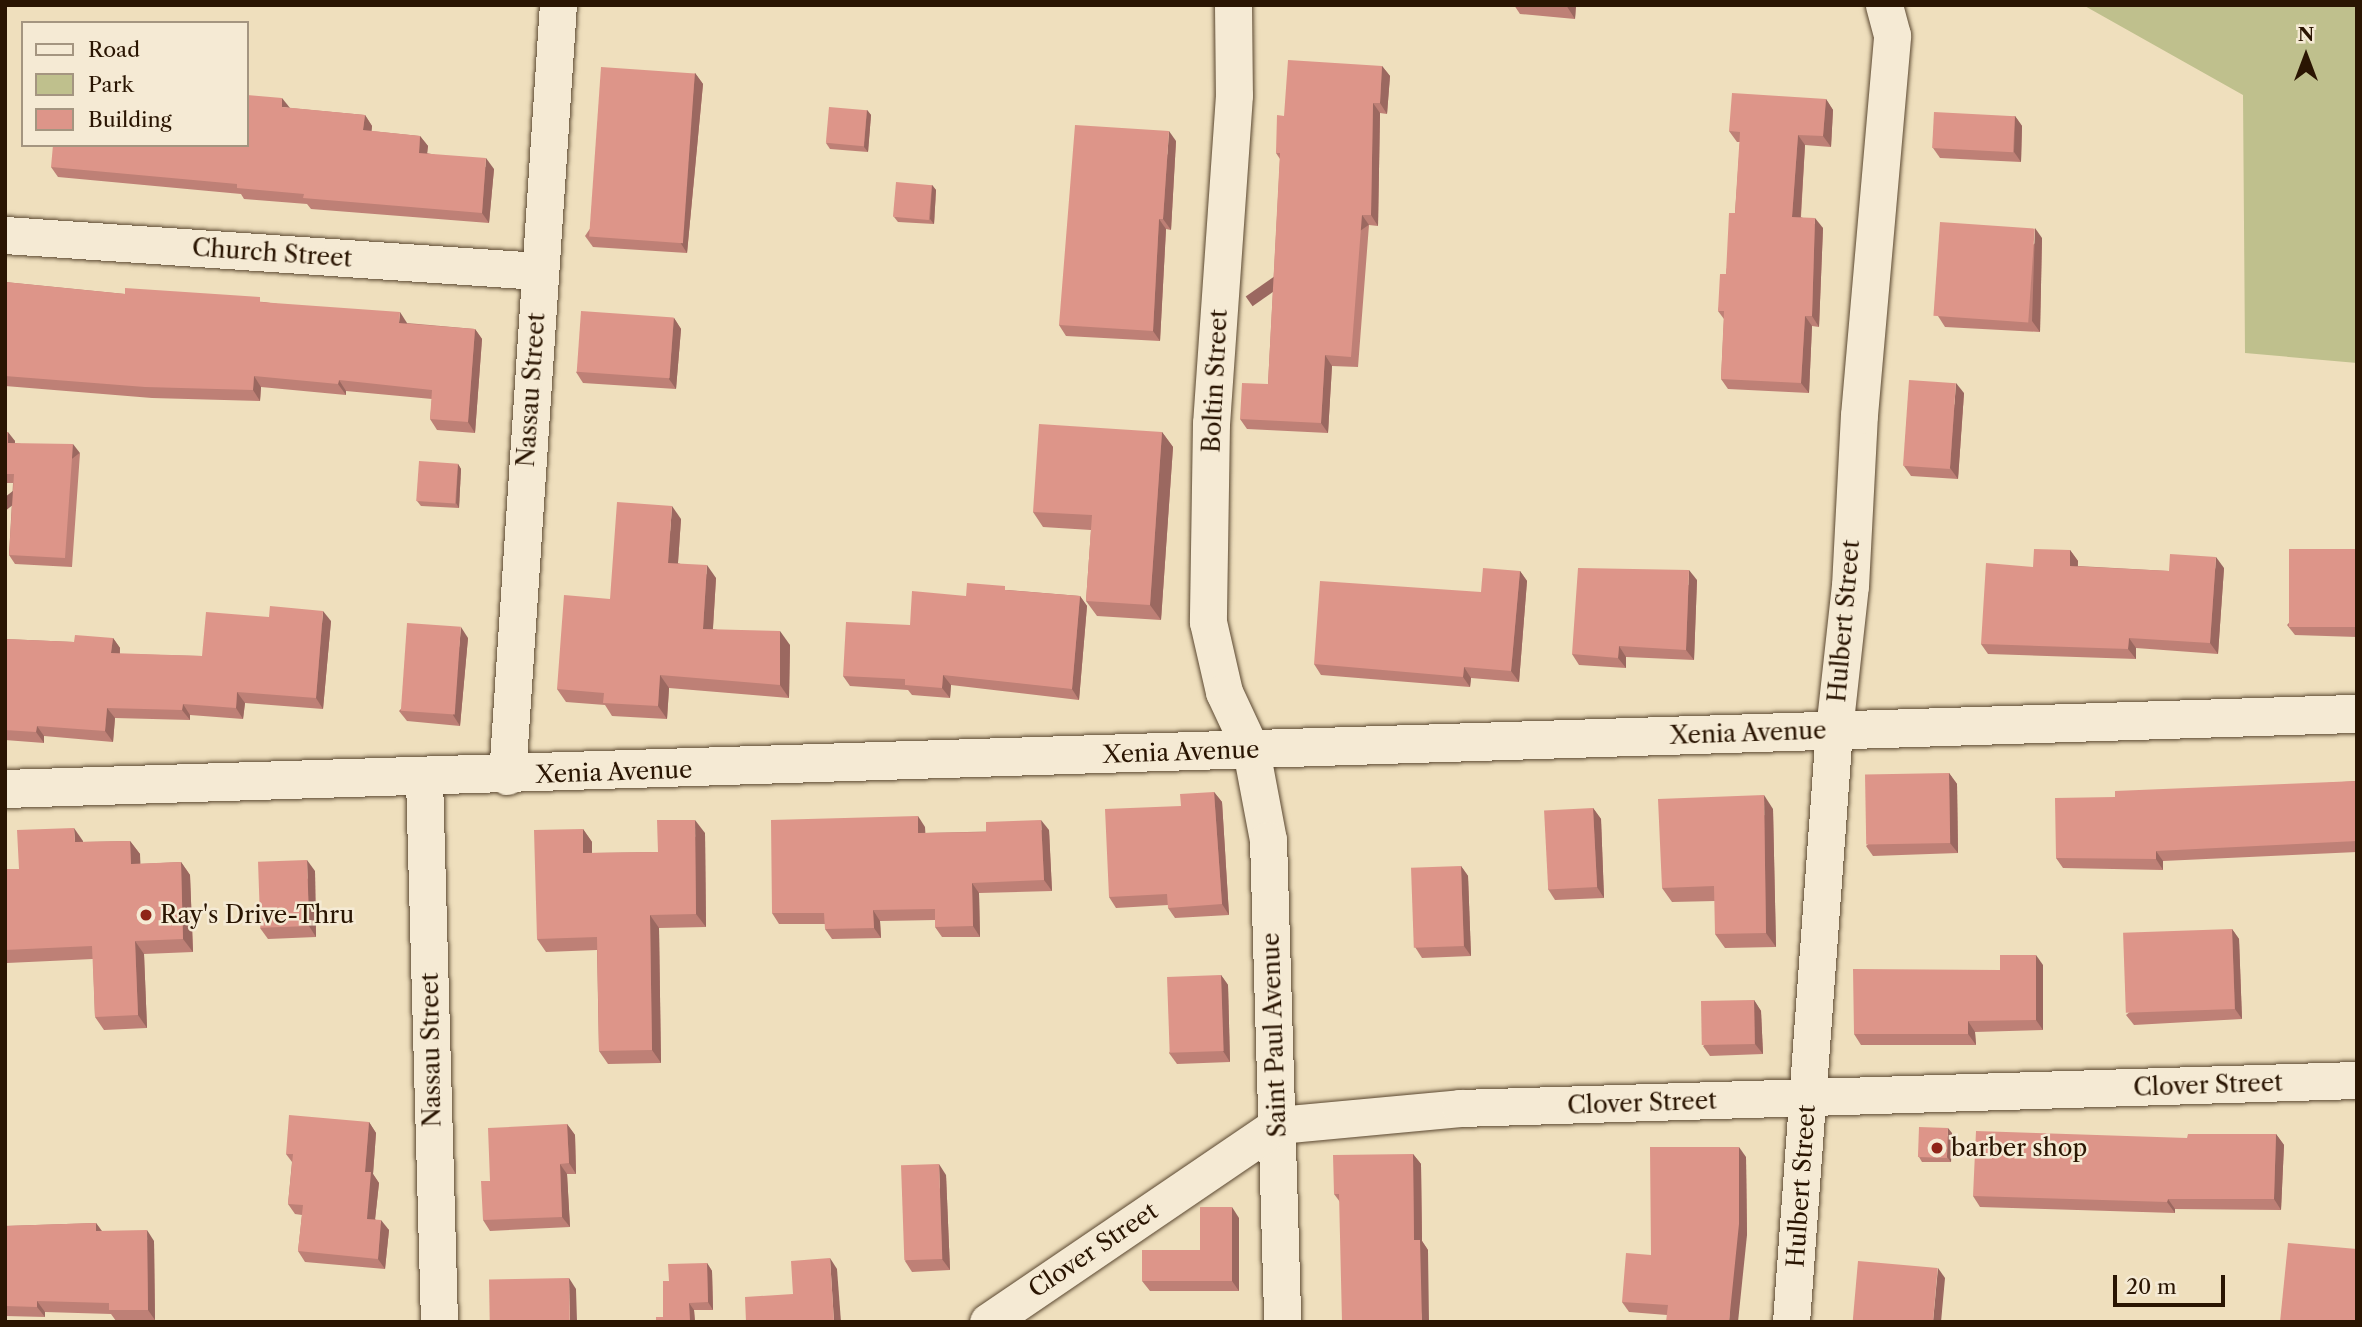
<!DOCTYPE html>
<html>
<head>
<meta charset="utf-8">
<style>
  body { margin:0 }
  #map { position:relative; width:2362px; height:1327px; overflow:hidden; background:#efdfbd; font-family:"Libre Caslon Text",serif }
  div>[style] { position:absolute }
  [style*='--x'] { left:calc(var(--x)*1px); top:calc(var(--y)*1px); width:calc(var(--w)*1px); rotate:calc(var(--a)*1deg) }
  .green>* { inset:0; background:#bfc08d }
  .roads { filter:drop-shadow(0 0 2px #5b4831) drop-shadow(0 0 2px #5b4831) }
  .minor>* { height:37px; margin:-18.5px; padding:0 18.5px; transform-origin:18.5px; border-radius:18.5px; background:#f5ead4 }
  .tertiary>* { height:38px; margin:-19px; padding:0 19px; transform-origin:19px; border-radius:19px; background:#f5ead4 }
  .wall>* { inset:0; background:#be8076 }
  .shaded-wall>* { inset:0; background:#9b6860; transform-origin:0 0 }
  .building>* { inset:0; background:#dd9589; transform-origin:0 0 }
  .dots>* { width:19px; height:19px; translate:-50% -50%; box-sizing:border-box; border:4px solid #f5ead4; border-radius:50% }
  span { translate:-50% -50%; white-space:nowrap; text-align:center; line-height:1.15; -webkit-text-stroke:5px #f5ead4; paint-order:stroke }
  .street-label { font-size:24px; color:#2a1502 }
  .poi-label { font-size:24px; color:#2a1502 }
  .left { translate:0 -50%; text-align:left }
  .frame { position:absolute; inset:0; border:7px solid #2a1502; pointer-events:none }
  .legend { position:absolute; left:21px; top:21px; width:228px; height:126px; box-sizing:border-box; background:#f5ead4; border:2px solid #a49580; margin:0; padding:9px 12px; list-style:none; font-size:21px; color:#2a1502 }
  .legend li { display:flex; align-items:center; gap:14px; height:35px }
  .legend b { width:35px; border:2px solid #a49580 }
  .north { position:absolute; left:2271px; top:21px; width:70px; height:70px; -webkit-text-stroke:5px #f5ead4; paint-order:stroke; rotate:0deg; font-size:19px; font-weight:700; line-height:28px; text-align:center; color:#2a1502 }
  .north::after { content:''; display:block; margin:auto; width:24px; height:32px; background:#2a1502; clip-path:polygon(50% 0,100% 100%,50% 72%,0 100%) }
  .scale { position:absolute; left:2113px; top:1275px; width:112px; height:32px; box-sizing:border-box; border:4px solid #2a1502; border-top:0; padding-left:9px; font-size:21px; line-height:24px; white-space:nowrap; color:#2a1502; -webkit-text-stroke:5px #f5ead4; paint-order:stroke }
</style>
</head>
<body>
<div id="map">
  <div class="green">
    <i style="clip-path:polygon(2083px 5px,2357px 5px,2357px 363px,2245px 353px,2243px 95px)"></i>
  </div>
  <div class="roads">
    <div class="minor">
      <i style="--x:1233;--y:5;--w:90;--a:89.4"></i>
      <i style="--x:1234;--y:95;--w:329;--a:94"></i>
      <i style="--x:1211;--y:423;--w:199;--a:90.9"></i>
      <i style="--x:1208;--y:622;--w:72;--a:77.1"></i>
      <i style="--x:1224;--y:692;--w:64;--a:65"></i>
      <i style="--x:1251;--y:750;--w:92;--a:79.3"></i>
      <i style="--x:1268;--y:840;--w:482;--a:88.3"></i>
      <i style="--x:5;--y:235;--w:535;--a:3.86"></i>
      <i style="--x:507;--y:776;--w:773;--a:-86.22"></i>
      <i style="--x:424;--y:778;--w:544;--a:88.42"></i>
      <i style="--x:988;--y:1322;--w:351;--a:-34.2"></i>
      <i style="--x:1278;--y:1125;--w:183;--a:-5.3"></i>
      <i style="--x:1460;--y:1108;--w:897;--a:-1.79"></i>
      <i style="--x:1791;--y:1322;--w:594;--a:-85.85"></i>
      <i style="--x:1834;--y:730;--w:145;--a:-83.7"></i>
      <i style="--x:1850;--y:586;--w:171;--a:-87"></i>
      <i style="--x:1859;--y:415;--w:381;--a:-85"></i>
      <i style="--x:1892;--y:35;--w:31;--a:-105"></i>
    </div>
    <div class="tertiary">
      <i style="--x:5;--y:789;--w:2353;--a:-1.83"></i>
    </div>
  </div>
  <div class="wall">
    <i style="clip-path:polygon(1514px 5px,1576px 5px,1575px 19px,1520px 14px)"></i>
    <i style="clip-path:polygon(1382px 66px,1390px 76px,1387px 114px,1380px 113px,1378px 226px,1369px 225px,1358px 367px,1332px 366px,1328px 433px,1247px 429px,1240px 419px,1268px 384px,1280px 159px,1276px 153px,1284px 116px)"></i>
    <i style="clip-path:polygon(695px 73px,703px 84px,687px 253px,593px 247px,585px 236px)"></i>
    <i style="clip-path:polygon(1826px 99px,1833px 110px,1831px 147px,1805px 145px,1801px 217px,1823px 228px,1819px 327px,1812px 326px,1809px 393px,1728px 389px,1721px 379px,1724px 319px,1718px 311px,1726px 274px,1735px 213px,1740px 142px,1737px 142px,1729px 131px)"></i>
    <i style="clip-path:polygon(290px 108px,365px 115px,372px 126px,371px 131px,420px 136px,428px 146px,427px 153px,494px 169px,489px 223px,311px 209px,307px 204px,244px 199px,241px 194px,58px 177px,51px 167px)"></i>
    <i style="clip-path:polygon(867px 110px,871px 115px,868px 152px,830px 149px,826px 143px)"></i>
    <i style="clip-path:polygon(2015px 116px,2022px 126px,2021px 162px,1940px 158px,1933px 148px)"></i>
    <i style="clip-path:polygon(1176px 141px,1171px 230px,1166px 229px,1160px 341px,1066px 336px,1059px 325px)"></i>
    <i style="clip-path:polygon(932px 185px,936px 190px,934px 224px,898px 222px,894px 217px)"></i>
    <i style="clip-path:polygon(2042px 238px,2040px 332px,1945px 327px,1938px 316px)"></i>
    <i style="clip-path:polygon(5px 282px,125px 294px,264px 302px,407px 323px,475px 329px,482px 339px,475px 433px,437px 430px,430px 419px,432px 399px,346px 391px,346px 395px,261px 387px,260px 401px,152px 398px,5px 386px)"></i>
    <i style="clip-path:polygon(674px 318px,681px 329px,676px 389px,583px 383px,576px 372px)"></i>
    <i style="clip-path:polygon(1964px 393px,1958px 479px,1911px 476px,1904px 466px)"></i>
    <i style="clip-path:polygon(5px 432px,15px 441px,15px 443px,80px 453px,72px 567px,15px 564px,9px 555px,13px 483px,5px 483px)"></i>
    <i style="clip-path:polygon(1162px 432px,1173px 447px,1161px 620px,1097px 616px,1086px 601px,1091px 530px,1043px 527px,1033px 512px)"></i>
    <i style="clip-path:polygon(458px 464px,461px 469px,459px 508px,421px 506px,417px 501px)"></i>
    <i style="clip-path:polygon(681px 519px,678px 563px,716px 578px,713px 629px,790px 645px,789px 698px,669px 688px,667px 719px,612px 716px,605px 705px,566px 702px,557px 689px,610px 599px)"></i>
    <i style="clip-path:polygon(2357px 549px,2357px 637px,2295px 635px,2287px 625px)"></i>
    <i style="clip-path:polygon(2070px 550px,2078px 561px,2078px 566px,2169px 571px,2224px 568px,2218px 654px,2136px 648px,2136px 659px,1988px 654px,1981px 644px,2033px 567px)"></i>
    <i style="clip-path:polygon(1520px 571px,1527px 581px,1519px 682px,1471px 678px,1470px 687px,1321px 675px,1314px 664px,1481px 592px)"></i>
    <i style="clip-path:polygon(1697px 580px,1694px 660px,1626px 657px,1626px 668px,1579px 665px,1572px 654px)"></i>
    <i style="clip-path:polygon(1008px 590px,1080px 596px,1087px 606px,1079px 700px,951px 685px,950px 698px,912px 695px,908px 690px,850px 686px,843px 676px,910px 625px,966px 596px)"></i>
    <i style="clip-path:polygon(331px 621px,323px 709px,245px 703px,243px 719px,190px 715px,190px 720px,115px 718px,113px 742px,44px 736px,44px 743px,5px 740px,5px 639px,74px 642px,113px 638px,120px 648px,120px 654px,202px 656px)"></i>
    <i style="clip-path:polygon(468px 638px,460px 726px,407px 721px,399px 711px)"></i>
    <i style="clip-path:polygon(1949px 773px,1957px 784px,1958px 853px,1873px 856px,1866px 846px)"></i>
    <i style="clip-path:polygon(2357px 781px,2357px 852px,2163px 861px,2163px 870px,2063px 868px,2056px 858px,2115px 797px)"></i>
    <i style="clip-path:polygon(1214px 792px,1222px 802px,1229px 915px,1175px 918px,1168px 908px,1168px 905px,1116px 908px,1109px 897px,1181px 806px)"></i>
    <i style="clip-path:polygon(1593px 808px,1601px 819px,1604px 898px,1555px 900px,1548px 889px)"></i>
    <i style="clip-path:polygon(1773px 809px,1776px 947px,1725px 948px,1715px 934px,1715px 901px,1672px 902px,1662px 888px)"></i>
    <i style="clip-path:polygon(925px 827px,925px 833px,1049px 830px,1052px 891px,979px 893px,980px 937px,942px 937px,935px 927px,935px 920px,880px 921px,881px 938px,832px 939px,825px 929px,825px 924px,779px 924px,772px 913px)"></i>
    <i style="clip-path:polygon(583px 829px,592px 842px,592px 853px,658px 852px,705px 833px,706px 927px,659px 928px,661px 1063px,608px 1064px,599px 1051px,597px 950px,546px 952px,537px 939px)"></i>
    <i style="clip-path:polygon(83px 841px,83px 842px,130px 841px,140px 854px,140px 864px,181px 862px,190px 875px,193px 952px,144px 954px,147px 1028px,104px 1030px,95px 1017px,93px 959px,7px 963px,7px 976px,5px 976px,5px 869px,19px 869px)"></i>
    <i style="clip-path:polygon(1461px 866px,1468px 876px,1471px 956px,1422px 958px,1415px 947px)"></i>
    <i style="clip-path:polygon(315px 871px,316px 937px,268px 939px,260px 928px)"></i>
    <i style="clip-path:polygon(2232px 929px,2239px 939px,2242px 1019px,2134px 1025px,2126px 1015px)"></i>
    <i style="clip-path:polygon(2043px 965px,2043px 1030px,1975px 1032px,1976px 1045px,1861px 1045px,1854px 1034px,2000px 970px)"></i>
    <i style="clip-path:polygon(1221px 975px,1228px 985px,1230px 1062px,1177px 1064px,1169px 1053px)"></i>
    <i style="clip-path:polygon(1754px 1000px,1761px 1011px,1763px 1054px,1710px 1056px,1703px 1046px)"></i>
    <i style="clip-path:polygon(369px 1122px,376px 1133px,373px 1174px,379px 1183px,375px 1219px,389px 1230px,385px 1269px,305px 1262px,298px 1251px,302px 1215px,295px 1214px,288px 1204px,292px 1162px,286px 1154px)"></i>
    <i style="clip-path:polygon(567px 1124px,575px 1135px,576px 1174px,567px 1174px,570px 1227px,490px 1231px,483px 1220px,490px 1181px)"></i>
    <i style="clip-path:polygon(1952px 1133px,1951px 1162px,1922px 1162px,1919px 1157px)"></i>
    <i style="clip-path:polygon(2276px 1134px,2284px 1145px,2281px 1210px,2175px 1209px,2175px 1213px,1980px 1207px,1973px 1196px,2187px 1138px)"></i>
    <i style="clip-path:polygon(1413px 1154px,1421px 1164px,1422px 1241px,1428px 1250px,1340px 1202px,1334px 1194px)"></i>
    <i style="clip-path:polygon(1746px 1157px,1747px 1235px,1667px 1315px,1629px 1312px,1622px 1302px,1651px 1255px)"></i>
    <i style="clip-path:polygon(946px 1175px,950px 1270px,912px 1272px,905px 1261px)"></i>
    <i style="clip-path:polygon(1239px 1218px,1239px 1291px,1150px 1291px,1142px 1281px,1200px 1250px)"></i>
    <i style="clip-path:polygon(96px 1223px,102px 1231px,154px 1241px,155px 1320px,116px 1321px,111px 1314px,45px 1312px,45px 1317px,5px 1316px,5px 1226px)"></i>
    <i style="clip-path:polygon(707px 1263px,712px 1271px,713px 1310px,694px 1310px,695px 1322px,656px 1322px,663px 1317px,669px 1281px)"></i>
  </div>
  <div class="shaded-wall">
    <i style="clip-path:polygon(1566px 5px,1576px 5px,1575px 19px)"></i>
    <i style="clip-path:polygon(1382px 66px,1390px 76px,1387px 114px,1380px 103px)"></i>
    <i style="clip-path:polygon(695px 73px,703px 84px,687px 253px,680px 242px)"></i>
    <i style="clip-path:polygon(282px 98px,290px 108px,282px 107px)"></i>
    <i style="clip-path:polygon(1826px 99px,1833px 110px,1831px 147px,1823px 136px)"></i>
    <i style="clip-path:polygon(1373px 103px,1380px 113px,1378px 226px,1371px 215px)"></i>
    <i style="clip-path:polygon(867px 110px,871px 115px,868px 152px,864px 147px)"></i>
    <i style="clip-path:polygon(365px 115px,372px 126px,371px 140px,363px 130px)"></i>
    <i style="clip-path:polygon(2015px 116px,2022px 126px,2021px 162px,2014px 152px)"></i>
    <i style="clip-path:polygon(1169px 131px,1176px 141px,1171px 230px,1163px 219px)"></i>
    <i style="clip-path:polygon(1798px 135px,1805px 145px,1800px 227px,1792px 217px)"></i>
    <i style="clip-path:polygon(420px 136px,428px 146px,426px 163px,419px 153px)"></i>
    <i style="clip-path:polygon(486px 158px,494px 169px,489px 223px,482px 213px)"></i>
    <i style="clip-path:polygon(932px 185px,936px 190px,934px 224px,930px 219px)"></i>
    <i style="left:1362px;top:215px;width:12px;height:142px;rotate:55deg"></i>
    <i style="clip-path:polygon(1815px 218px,1823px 228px,1819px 327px,1812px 316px)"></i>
    <i style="clip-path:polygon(1159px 219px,1166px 229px,1160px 341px,1153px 331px)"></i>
    <i style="clip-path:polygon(2035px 228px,2042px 238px,2040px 332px,2032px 321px)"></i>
    <i style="clip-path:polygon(400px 312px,407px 323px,406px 333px,399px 323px)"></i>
    <i style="clip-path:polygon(1805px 316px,1812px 326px,1809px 393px,1801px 383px)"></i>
    <i style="clip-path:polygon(674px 318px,681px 329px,676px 389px,669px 379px)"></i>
    <i style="clip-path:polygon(475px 329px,482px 339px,475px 433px,468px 422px)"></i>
    <i style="clip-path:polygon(1325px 355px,1332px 366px,1328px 433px,1321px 423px)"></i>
    <i style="clip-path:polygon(254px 376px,261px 387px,260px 401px,253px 390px)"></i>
    <i style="clip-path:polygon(339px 380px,346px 391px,346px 395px,338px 384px)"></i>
    <i style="clip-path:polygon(1956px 383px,1964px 393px,1958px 479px,1950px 468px)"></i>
    <i style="clip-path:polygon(8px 432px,15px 441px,14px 452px,8px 443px)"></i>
    <i style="clip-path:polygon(1162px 432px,1173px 447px,1161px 620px,1150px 605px)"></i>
    <i style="left:73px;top:444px;width:11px;height:114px;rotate:52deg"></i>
    <i style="clip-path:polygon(458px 464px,461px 469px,459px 508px,456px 503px)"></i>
    <i style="clip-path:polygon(672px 506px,681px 519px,677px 576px,668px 563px)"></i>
    <i style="clip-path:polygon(2070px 550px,2078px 561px,2077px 576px,2070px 566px)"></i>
    <i style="clip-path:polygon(2216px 557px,2224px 568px,2218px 654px,2210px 643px)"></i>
    <i style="clip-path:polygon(707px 565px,716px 578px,712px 642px,703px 629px)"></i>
    <i style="clip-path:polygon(1689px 570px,1697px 580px,1694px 660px,1686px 650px)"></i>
    <i style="clip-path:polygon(1520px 571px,1527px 581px,1519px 682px,1511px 671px)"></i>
    <i style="clip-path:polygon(1080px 596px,1087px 606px,1079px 700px,1072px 689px)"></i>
    <i style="clip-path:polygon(323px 611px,331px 621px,323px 709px,316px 698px)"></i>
    <i style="clip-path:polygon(461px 627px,468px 638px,460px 726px,453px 715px)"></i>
    <i style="clip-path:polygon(780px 631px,790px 645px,789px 698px,780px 685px)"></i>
    <i style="clip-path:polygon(113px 638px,120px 648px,119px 664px,111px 653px)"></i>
    <i style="clip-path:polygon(2129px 638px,2136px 648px,2136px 659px,2128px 649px)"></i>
    <i style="clip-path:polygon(1619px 646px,1626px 657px,1626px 668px,1618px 658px)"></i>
    <i style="clip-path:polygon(1464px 667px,1471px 678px,1470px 687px,1463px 677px)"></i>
    <i style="clip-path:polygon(660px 675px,669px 688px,667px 719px,658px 706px)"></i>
    <i style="clip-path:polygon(943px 675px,951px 685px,950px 698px,942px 688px)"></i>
    <i style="clip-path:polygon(237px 692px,245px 703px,243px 719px,236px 708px)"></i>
    <i style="clip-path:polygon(183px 704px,190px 715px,190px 720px,182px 710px)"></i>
    <i style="clip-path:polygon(107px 708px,115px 718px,113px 742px,105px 731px)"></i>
    <i style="clip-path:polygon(37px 726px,44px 736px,44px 743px,36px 732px)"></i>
    <i style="clip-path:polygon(1949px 773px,1957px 784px,1958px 853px,1950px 843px)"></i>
    <i style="clip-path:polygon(1214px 792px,1222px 802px,1229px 915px,1222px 904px)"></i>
    <i style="clip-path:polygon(1764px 795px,1773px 809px,1776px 947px,1766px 933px)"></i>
    <i style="clip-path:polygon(1593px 808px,1601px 819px,1604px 898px,1597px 887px)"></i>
    <i style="clip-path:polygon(918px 816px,925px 827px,926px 844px,918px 833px)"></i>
    <i style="clip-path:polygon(695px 820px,705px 833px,706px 927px,696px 914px)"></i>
    <i style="clip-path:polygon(1041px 820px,1049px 830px,1052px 891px,1044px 880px)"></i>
    <i style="clip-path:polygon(74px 828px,83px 841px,84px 856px,75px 842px)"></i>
    <i style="clip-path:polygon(583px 829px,592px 842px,592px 866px,583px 853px)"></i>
    <i style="clip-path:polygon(130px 841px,140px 854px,141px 877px,131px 864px)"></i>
    <i style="clip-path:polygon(2156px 851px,2163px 861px,2163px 870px,2156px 859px)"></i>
    <i style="clip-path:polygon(307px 860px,315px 871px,316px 937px,309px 926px)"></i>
    <i style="clip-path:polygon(181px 862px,190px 875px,193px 952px,183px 939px)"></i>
    <i style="clip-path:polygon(1461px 866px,1468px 876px,1471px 956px,1464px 946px)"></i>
    <i style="clip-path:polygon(972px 883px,979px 893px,980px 937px,973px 926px)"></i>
    <i style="clip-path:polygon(873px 910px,880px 921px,881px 938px,874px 928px)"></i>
    <i style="clip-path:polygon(650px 915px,659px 928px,661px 1063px,652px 1050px)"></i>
    <i style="clip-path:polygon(2232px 929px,2239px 939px,2242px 1019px,2235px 1009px)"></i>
    <i style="clip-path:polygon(135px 941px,144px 954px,147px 1028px,138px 1015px)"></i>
    <i style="clip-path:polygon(2036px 955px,2043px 965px,2043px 1030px,2036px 1020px)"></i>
    <i style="clip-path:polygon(5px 960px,7px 963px,7px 976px,5px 974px)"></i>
    <i style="clip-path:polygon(1221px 975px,1228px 985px,1230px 1062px,1223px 1051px)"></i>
    <i style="clip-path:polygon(1754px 1000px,1761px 1011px,1763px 1054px,1755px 1044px)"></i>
    <i style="clip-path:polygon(1968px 1021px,1975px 1032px,1976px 1045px,1968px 1034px)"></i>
    <i style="clip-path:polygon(369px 1122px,376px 1133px,373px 1174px,379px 1183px,374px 1229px,367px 1219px,365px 1172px)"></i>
    <i style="clip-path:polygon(567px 1124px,575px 1135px,576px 1174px,569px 1163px)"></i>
    <i style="clip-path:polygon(1948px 1128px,1952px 1133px,1951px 1162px,1947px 1157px)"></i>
    <i style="clip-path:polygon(2276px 1134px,2284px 1145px,2281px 1210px,2274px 1199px)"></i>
    <i style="clip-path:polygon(1739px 1147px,1746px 1157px,1747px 1235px,1738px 1322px,1729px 1322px)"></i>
    <i style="clip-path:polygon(1413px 1154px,1421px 1164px,1422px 1241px,1428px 1250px,1429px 1322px,1422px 1322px,1414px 1240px)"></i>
    <i style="clip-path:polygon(560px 1164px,567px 1174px,570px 1227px,562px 1217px)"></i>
    <i style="clip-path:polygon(939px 1164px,946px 1175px,950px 1270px,942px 1259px)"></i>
    <i style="clip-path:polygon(2168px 1199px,2175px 1209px,2175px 1213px,2167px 1202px)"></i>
    <i style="clip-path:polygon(1232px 1207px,1239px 1218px,1239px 1291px,1232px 1281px)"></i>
    <i style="clip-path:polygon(381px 1220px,389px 1230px,385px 1269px,378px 1259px)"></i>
    <i style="clip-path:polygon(96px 1223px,103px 1233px,96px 1231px)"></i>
    <i style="clip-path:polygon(147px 1230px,154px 1241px,155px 1320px,148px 1310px)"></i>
    <i style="clip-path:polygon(830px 1258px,837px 1269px,841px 1322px,834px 1322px)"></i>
    <i style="clip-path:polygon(707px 1263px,712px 1271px,713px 1310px,708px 1302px)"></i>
    <i style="clip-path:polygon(1938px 1268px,1945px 1278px,1941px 1322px,1933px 1322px)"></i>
    <i style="clip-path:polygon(569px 1278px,576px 1289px,577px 1322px,570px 1322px)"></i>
    <i style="clip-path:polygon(37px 1301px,45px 1312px,45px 1317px,37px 1307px)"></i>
    <i style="clip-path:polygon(689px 1303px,694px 1310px,695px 1322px,690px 1322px)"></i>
  </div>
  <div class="building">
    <i style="clip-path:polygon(1288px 60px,1382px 66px,1380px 103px,1373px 103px,1371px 215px,1362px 215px,1351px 357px,1325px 355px,1321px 423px,1240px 419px,1242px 383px,1268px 384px,1280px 153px,1276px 153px,1277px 115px,1284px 116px)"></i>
    <i style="left:601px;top:67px;width:94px;height:170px;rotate:4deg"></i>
    <i style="clip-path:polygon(1732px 93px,1826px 99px,1823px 136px,1798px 135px,1792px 217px,1815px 218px,1812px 316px,1805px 316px,1801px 383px,1721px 379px,1724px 311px,1718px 311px,1720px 274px,1726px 274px,1729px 213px,1735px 213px,1740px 132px,1729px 131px)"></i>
    <i style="clip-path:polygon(247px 95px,282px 98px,282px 107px,365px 115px,363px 130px,420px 136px,419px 153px,486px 158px,482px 213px,303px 198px,304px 194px,237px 188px,237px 184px,51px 167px,53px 145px,247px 145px)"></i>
    <i style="left:829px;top:107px;width:38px;height:36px;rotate:5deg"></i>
    <i style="left:1934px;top:112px;width:81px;height:36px;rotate:3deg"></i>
    <i style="clip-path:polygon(1075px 125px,1169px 131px,1163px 219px,1159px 219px,1153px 331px,1059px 325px)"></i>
    <i style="left:896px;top:182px;width:36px;height:35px;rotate:5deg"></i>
    <i style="left:1940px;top:222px;width:95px;height:94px;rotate:4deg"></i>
    <i style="clip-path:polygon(5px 282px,125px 294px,125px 288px,260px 297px,260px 302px,400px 312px,399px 323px,475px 329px,468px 422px,430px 419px,432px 390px,339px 380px,338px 384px,254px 376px,253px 390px,145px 387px,5px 376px)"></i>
    <i style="left:581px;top:311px;width:93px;height:61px;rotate:4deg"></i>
    <i style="left:1909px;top:380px;width:47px;height:86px;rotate:4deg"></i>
    <i style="clip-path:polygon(1039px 424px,1162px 432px,1150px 605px,1086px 601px,1092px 515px,1033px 512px)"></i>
    <i style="clip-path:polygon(5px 432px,8px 432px,8px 443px,73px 444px,65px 558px,9px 555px,14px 474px,5px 474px)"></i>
    <i style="left:419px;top:461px;width:39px;height:40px;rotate:4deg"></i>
    <i style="clip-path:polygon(617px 502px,672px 506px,668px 563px,707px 565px,703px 629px,780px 631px,780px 685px,660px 675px,658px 706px,603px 703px,604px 693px,557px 689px,564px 595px,610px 599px)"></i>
    <i style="clip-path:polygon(2034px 549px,2070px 550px,2070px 566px,2169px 571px,2170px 554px,2216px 557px,2210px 643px,2129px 638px,2128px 649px,1981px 644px,1986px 563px,2033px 567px)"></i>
    <i style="left:2357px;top:549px;width:78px;height:68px;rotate:90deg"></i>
    <i style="clip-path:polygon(1483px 568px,1520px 571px,1511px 671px,1464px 667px,1463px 677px,1314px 664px,1320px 581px,1481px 592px)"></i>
    <i style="clip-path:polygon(1578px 568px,1689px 570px,1686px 650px,1619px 646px,1618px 658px,1572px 654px)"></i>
    <i style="clip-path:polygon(967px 583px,1005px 586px,1005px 590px,1080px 596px,1072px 689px,943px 675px,942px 688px,905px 685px,905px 679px,843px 676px,846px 622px,910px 625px,912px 591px,966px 596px)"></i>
    <i style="clip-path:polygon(270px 606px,323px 611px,316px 698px,237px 692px,236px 708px,183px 704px,182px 710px,107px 708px,105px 731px,37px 726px,36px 732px,5px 730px,5px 639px,74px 642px,75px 635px,113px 638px,111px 653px,202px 656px,206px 612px,269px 617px)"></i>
    <i style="left:407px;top:623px;width:54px;height:88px;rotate:4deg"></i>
    <i style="left:1949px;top:773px;width:70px;height:84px;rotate:89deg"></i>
    <i style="clip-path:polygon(2357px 781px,2357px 841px,2156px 851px,2156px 859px,2056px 858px,2055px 798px,2115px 797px,2115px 791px)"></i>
    <i style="clip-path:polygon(1214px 792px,1222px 904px,1168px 908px,1167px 894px,1109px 897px,1105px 809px,1181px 806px,1180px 794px)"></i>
    <i style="clip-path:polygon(1764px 795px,1766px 933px,1715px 934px,1714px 886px,1662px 888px,1658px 799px)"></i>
    <i style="left:1593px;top:808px;width:79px;height:49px;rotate:87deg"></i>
    <i style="clip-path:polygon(918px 816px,918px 833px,986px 832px,986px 822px,1041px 820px,1044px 880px,972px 883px,973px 926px,935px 927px,935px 909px,873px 910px,874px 928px,825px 929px,824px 913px,772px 913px,771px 820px)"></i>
    <i style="clip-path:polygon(657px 820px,695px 820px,696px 914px,650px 915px,652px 1050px,599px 1051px,597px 937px,537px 939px,534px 830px,583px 829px,583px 853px,658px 852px)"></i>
    <i style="clip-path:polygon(74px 828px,75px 842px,130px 841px,131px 864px,181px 862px,183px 939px,135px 941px,138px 1015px,95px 1017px,92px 946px,5px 950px,5px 869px,19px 869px,17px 830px)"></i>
    <i style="left:307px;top:860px;width:66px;height:49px;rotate:88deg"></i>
    <i style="left:1461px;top:866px;width:80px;height:50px;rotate:88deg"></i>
    <i style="left:2232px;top:929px;width:80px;height:109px;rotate:88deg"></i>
    <i style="clip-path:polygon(2000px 955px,2036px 955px,2036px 1020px,1968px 1021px,1968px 1034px,1854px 1034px,1853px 969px,2000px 970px)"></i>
    <i style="left:1221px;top:975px;width:76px;height:54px;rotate:88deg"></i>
    <i style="left:1754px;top:1000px;width:44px;height:53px;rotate:89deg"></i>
    <i style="clip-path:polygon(289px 1115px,369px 1122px,365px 1172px,371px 1172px,367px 1219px,381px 1220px,378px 1259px,298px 1251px,303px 1205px,288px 1204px,293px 1154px,286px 1154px)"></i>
    <i style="clip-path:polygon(567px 1124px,569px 1163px,560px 1164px,562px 1217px,483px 1220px,481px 1181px,490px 1181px,488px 1128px)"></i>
    <i style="left:1919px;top:1127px;width:29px;height:30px;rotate:2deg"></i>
    <i style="clip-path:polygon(1976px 1131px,2187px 1138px,2188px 1134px,2276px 1134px,2274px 1199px,2168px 1199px,2167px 1202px,1973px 1196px)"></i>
    <i style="clip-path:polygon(1650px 1147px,1739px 1147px,1739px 1224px,1729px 1322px,1666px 1322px,1668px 1305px,1622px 1302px,1626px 1253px,1651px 1255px)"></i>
    <i style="clip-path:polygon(1413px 1154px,1414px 1240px,1420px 1240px,1422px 1322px,1342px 1322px,1339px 1194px,1334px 1194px,1333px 1155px)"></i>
    <i style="left:939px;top:1164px;width:95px;height:38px;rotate:88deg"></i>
    <i style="clip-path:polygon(1200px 1207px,1232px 1207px,1232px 1281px,1142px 1281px,1142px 1250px,1200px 1250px)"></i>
    <i style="clip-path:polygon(96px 1223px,96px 1231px,147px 1230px,148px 1310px,109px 1310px,109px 1303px,37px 1301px,37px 1307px,5px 1306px,5px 1226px)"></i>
    <i style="clip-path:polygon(2288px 1243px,2357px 1249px,2357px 1322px,2280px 1322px)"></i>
    <i style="clip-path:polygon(830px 1258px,834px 1322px,746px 1322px,745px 1297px,793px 1294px,791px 1261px)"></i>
    <i style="left:1858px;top:1261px;width:80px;height:61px;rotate:5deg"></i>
    <i style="clip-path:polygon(707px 1263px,708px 1302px,689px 1303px,690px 1322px,656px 1322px,656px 1317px,663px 1317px,663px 1281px,669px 1281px,668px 1264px)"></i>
    <i style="left:569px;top:1278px;width:44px;height:80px;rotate:89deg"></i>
  </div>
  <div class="dots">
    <i style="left:146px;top:915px;background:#8f2418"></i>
    <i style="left:1937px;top:1148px;background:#8f2418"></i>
  </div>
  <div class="street-label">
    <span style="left:272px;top:253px;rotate:4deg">Church Street</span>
    <span style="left:1215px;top:381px;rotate:-87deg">Boltin Street</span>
    <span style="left:531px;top:390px;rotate:-86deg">Nassau Street</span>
    <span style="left:1844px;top:621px;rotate:-85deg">Hulbert Street</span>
    <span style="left:1748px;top:733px;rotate:-2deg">Xenia Avenue</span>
    <span style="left:1181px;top:752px;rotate:-2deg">Xenia Avenue</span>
    <span style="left:614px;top:772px;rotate:-2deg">Xenia Avenue</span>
    <span style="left:1274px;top:1035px;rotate:-92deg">Saint Paul Avenue</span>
    <span style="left:431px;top:1050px;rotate:-91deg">Nassau Street</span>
    <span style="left:2208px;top:1085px;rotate:-2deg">Clover Street</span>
    <span style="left:1642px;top:1103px;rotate:-2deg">Clover Street</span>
    <span style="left:1801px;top:1186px;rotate:-86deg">Hulbert Street</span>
    <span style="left:1093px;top:1250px;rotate:-34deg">Clover Street</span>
  </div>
  <div class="poi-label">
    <span class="left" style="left:160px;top:915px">Ray's Drive-Thru</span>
    <span class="left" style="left:1951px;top:1148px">barber shop</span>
  </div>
  <div class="frame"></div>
  <ul class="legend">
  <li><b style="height:9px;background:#f5ead4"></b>Road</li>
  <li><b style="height:19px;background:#bfc08d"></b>Park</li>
  <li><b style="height:19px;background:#dd9589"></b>Building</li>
  </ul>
  <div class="north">N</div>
  <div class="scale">20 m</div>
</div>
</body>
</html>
